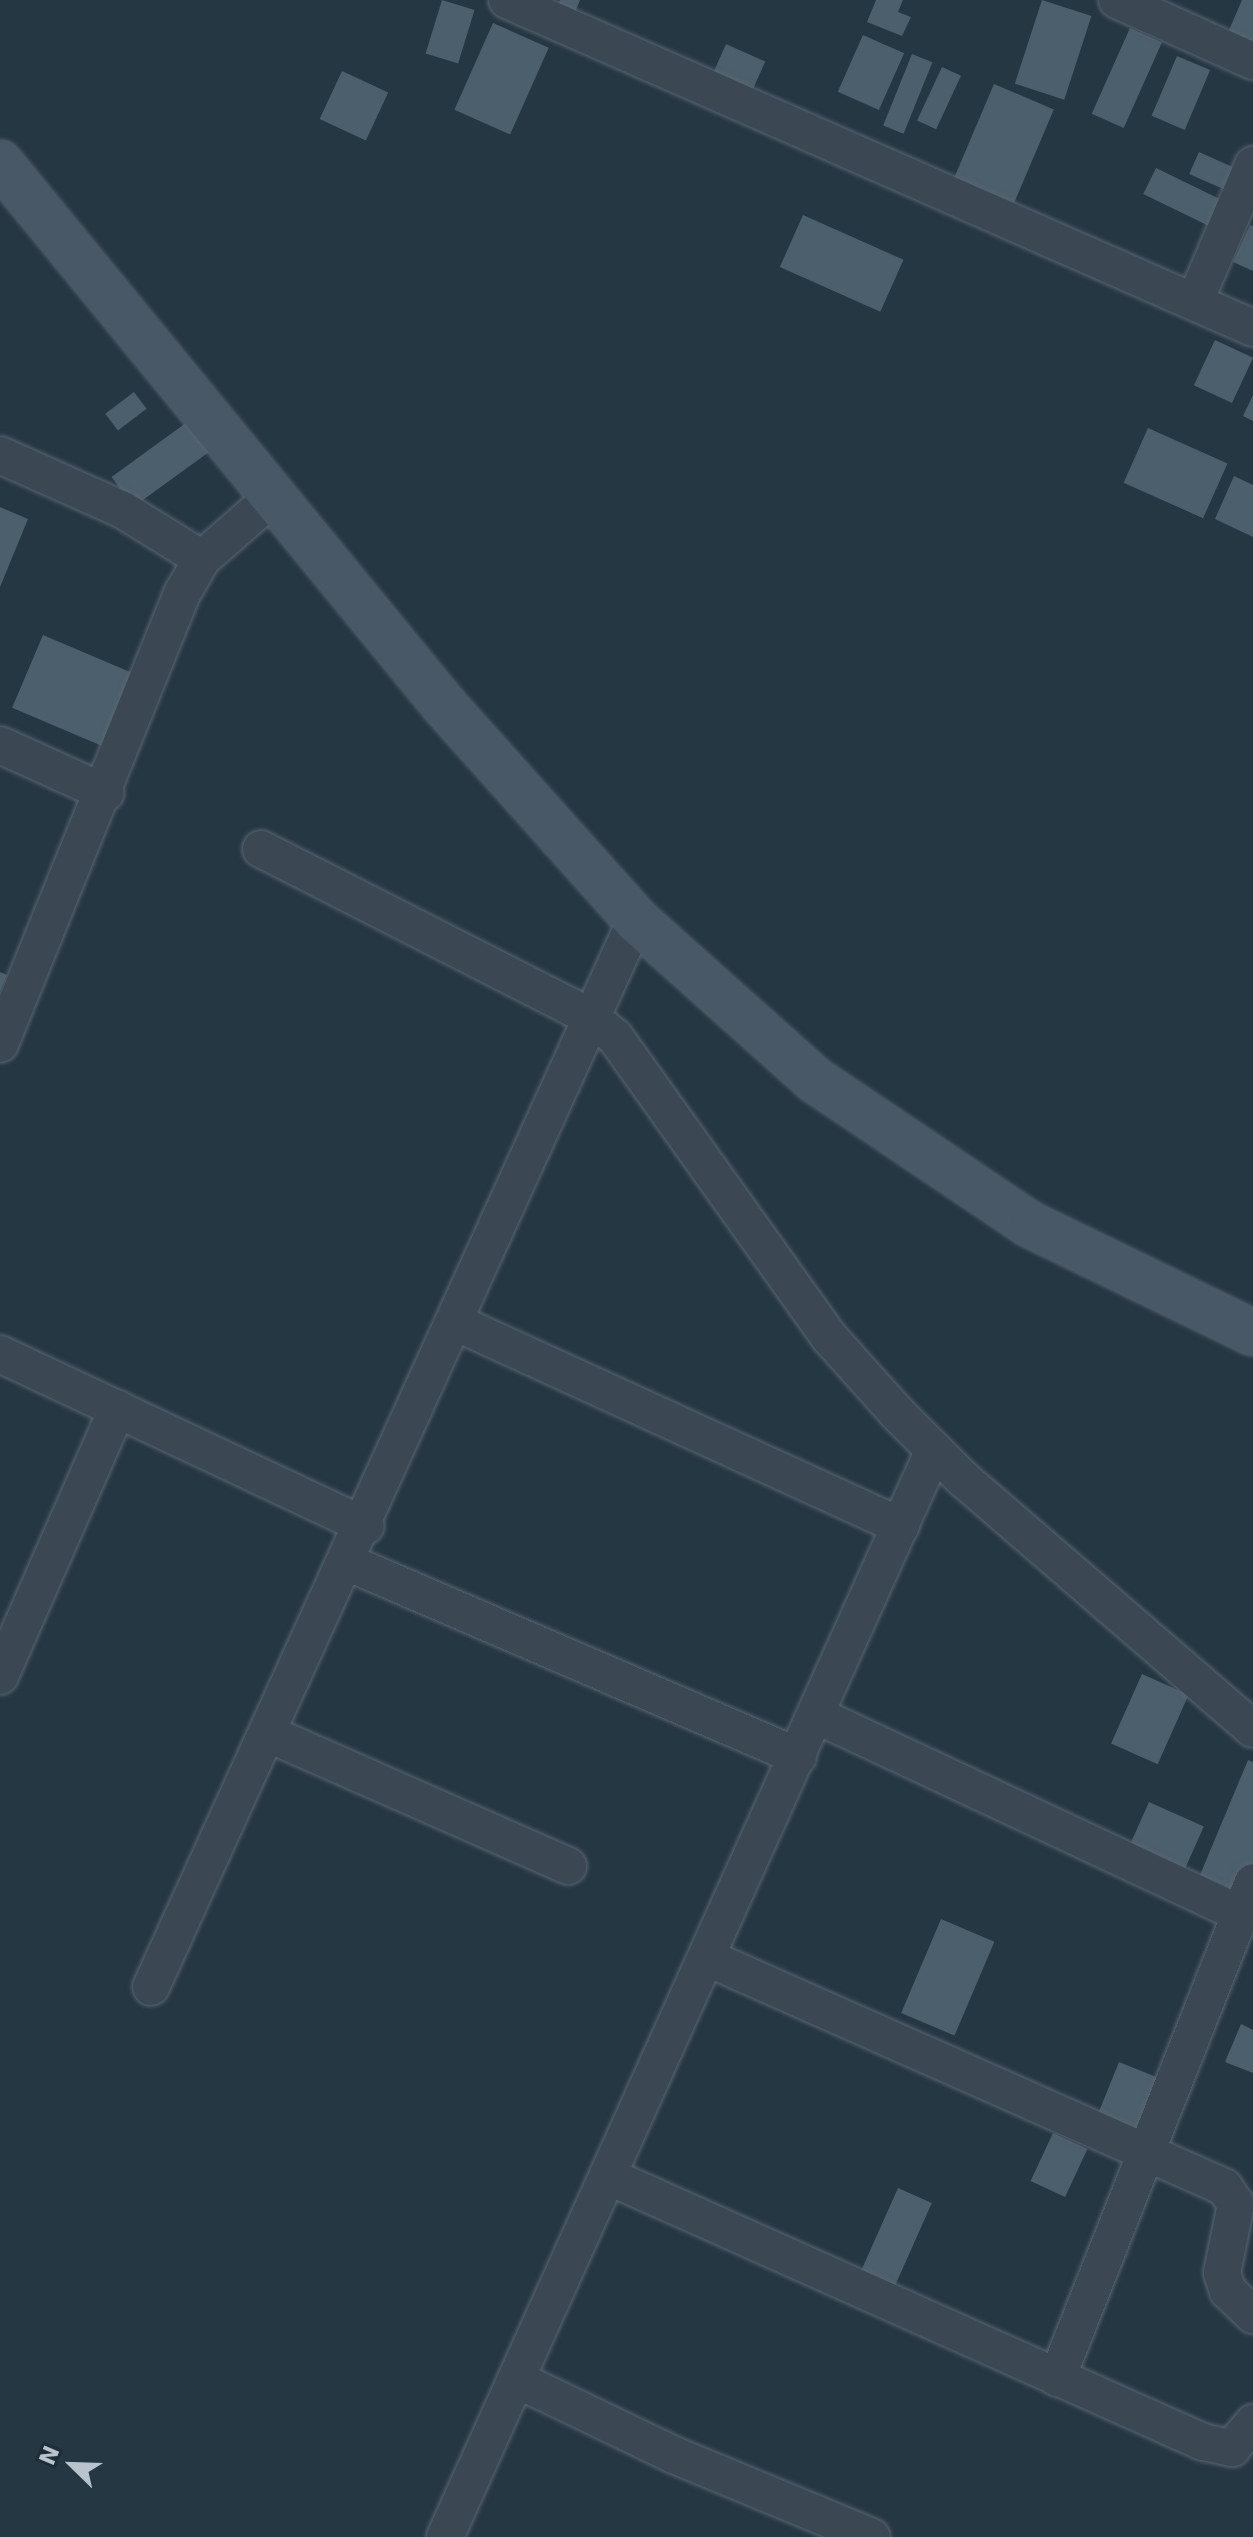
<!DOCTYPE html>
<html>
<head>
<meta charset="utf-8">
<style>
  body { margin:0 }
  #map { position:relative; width:1253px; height:2537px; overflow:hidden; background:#263744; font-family:"DejaVu Sans",sans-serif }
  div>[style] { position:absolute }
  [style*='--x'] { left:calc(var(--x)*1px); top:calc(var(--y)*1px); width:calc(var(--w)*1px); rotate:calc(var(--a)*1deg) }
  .building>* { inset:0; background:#4c5f6c; transform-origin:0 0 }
  .roads { filter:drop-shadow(0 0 2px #596671) drop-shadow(0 0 2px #596671) }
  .street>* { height:36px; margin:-18px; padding:0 18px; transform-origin:18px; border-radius:18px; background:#3b4854 }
  .secondary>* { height:44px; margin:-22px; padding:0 22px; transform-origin:22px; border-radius:22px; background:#495867 }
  span { translate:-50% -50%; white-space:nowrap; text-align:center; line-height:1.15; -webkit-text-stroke:6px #1f2d39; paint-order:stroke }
  .north { position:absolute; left:32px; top:2425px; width:80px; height:80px; -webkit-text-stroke:6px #1f2d39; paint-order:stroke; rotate:293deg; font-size:22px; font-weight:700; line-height:32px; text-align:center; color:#b8c3cd }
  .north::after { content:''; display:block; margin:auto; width:28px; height:36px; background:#b8c3cd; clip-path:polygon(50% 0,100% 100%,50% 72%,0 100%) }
</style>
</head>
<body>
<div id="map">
  <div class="building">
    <i style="left:442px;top:0;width:34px;height:56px;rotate:17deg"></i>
    <i style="clip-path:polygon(560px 0,580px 0,574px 15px,557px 8px)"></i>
    <i style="clip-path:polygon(876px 0,903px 0,898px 12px,911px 17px,902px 36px,867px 22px)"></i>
    <i style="left:1042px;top:0;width:52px;height:88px;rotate:18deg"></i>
    <i style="clip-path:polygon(1242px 0,1253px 0,1253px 49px,1226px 37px)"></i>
    <i style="left:493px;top:23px;width:61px;height:95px;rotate:24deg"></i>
    <i style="left:1130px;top:28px;width:35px;height:94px;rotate:24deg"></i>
    <i style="left:863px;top:35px;width:45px;height:62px;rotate:24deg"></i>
    <i style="left:726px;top:44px;width:43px;height:38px;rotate:24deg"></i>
    <i style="left:912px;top:54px;width:22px;height:77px;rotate:22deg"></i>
    <i style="left:1177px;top:56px;width:36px;height:65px;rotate:23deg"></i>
    <i style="left:942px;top:67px;width:21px;height:59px;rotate:25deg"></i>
    <i style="left:342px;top:71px;width:51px;height:53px;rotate:25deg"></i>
    <i style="left:994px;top:84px;width:65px;height:112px;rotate:23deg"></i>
    <i style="left:1199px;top:152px;width:44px;height:24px;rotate:24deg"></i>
    <i style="left:1156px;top:168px;width:85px;height:29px;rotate:26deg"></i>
    <i style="left:803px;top:215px;width:110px;height:57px;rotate:24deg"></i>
    <i style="clip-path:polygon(1250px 225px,1253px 226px,1253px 271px,1233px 262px)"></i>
    <i style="left:1215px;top:340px;width:42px;height:50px;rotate:25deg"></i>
    <i style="left:134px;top:392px;width:21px;height:36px;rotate:53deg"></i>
    <i style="clip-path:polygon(1253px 395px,1253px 421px,1243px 416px)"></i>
    <i style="left:190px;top:420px;width:37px;height:97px;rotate:54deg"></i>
    <i style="left:1148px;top:428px;width:87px;height:60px;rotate:24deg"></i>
    <i style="clip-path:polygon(1234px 476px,1253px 485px,1253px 537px,1215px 519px)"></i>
    <i style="clip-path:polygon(0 507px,28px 519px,0 587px)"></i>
    <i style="left:43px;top:635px;width:108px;height:79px;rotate:23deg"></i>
    <i style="clip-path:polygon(0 972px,7px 975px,0 991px)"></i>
    <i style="left:1142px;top:1674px;width:51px;height:76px;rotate:24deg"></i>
    <i style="clip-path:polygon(1248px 1760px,1253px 1762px,1253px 1898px,1200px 1875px)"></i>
    <i style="left:1149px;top:1802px;width:60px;height:54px;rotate:24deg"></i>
    <i style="left:941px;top:1919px;width:58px;height:102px;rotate:23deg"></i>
    <i style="clip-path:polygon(1241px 2024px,1253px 2030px,1253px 2073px,1225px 2062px)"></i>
    <i style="left:1119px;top:2062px;width:57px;height:57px;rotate:22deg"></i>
    <i style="left:1053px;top:2133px;width:38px;height:53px;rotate:25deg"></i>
    <i style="left:898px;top:2188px;width:37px;height:94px;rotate:24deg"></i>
  </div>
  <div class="roads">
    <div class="street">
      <i style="--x:507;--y:0;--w:815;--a:23.73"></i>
      <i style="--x:1117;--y:0;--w:149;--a:24.2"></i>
      <i style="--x:1195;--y:301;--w:148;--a:-66.9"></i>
      <i style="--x:0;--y:455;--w:135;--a:24.1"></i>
      <i style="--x:123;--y:510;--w:93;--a:31.8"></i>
      <i style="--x:0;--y:745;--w:116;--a:24.4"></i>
      <i style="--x:261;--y:849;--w:372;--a:27"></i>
      <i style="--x:592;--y:1018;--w:30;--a:40"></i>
      <i style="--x:615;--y:1037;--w:369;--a:54.5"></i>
      <i style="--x:829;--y:1337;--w:103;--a:48.1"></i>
      <i style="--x:898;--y:1414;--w:91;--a:45"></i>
      <i style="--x:962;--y:1478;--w:384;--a:40.8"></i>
      <i style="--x:0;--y:1044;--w:488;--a:-68"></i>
      <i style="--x:183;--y:592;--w:38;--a:-60"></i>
      <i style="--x:202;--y:559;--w:96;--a:-41.2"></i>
      <i style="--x:457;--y:1323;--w:488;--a:24.6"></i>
      <i style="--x:0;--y:1354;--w:404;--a:25.2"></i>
      <i style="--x:349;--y:1563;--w:489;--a:23.3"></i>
      <i style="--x:0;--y:1676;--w:292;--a:-66.3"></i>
      <i style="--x:816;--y:1715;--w:467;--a:25.1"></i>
      <i style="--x:269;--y:1734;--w:327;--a:23.8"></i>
      <i style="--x:708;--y:1958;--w:565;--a:23.93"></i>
      <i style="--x:1224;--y:2187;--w:21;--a:55"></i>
      <i style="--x:1236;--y:2204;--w:70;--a:101.5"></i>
      <i style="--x:1222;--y:2273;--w:19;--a:72"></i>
      <i style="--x:1228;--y:2291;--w:35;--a:44"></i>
      <i style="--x:151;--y:1987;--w:1172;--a:-65.56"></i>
      <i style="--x:610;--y:2177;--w:650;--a:24.08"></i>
      <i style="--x:1203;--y:2442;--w:30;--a:12"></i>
      <i style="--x:1232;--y:2448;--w:33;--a:-50"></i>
      <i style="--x:1057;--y:2378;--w:533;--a:-68.44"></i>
      <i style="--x:518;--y:2380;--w:173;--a:25.7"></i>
      <i style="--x:674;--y:2455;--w:214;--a:22.5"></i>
      <i style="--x:445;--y:2537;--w:1192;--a:-65.78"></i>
    </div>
    <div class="secondary">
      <i style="--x:0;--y:163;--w:701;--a:50.68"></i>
      <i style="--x:444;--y:705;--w:288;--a:48.2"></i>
      <i style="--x:636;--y:920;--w:240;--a:41.8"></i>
      <i style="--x:815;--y:1080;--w:258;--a:33.9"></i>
      <i style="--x:1029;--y:1224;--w:249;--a:25.9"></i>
    </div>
  </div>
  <div class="north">N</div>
</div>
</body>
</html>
